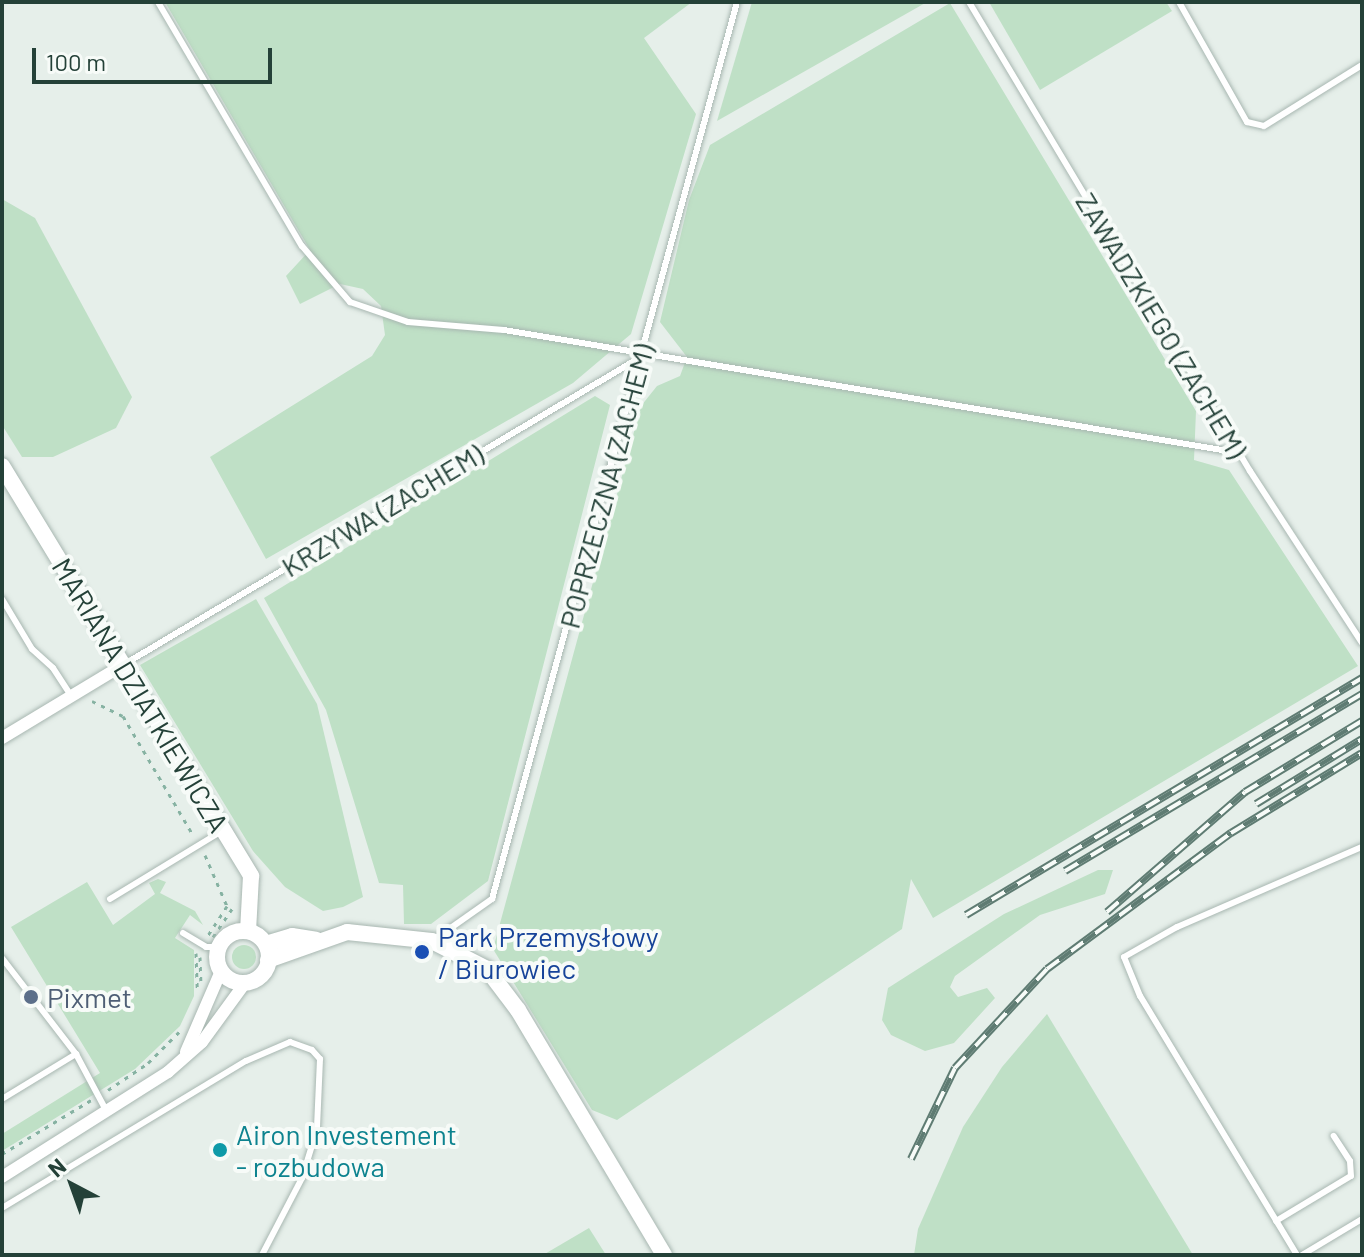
<!DOCTYPE html>
<html>
<head>
<meta charset="utf-8">
<style>
  body { margin:0 }
  #map { position:relative; width:1364px; height:1257px; overflow:hidden; background:#e6efea; font-family:Barlow,sans-serif }
  div>[style] { position:absolute }
  [style*='--x'] { left:calc(var(--x)*1px); top:calc(var(--y)*1px); width:calc(var(--w)*1px); rotate:calc(var(--a)*1deg) }
  .green>* { inset:0; background:#bfe0c6 }
  .round { border-radius:50% }
  .path>* { height:3px; margin-top:-1.5px; transform-origin:0; background:repeating-linear-gradient(90deg,#86b2a2 0 4px,transparent 0 10px) }
  .roads { filter:drop-shadow(0 0 2px #a8b7b1) drop-shadow(0 0 2px #a8b7b1) }
  .service>* { height:6px; margin:-3px; padding:0 3px; transform-origin:3px; border-radius:3px; background:#fff }
  .minor>* { height:12px; margin:-6px; padding:0 6px; transform-origin:6px; border-radius:6px; background:#fff }
  .tertiary>* { height:16px; margin:-8px; padding:0 8px; transform-origin:8px; border-radius:8px; background:#fff }
  .tertiary>.ring { margin:-8px; padding:0; box-sizing:content-box; background:none; border:16px solid #fff; border-radius:50% }
  .rail>* { height:8px; margin-top:-4px; transform-origin:0; background:repeating-linear-gradient(90deg,#f7fbf8 0 15px,#5f7c73 0 30px); box-sizing:border-box; border-block:2px solid #5f7c73 }
  .dots>* { width:22px; height:22px; translate:-50% -50%; box-sizing:border-box; border:4px solid #f7fbf8; border-radius:50% }
  span { translate:-50% -50%; white-space:nowrap; text-align:center; line-height:1.15; -webkit-text-stroke:8px #f7fbf8; paint-order:stroke }
  .street-label { font-size:28px; color:#244138 }
  .transit-label { font-size:28px; color:#164399 }
  .left { translate:0 -50%; text-align:left }
  .service-label { font-size:28px; color:#4e5e75 }
  .culture-label { font-size:28px; color:#0d838f }
  .frame { position:absolute; inset:0; border:4px solid #244138; pointer-events:none }
  .north { position:absolute; left:32px; top:1145px; width:80px; height:80px; -webkit-text-stroke:6px #f7fbf8; paint-order:stroke; rotate:319deg; font-size:22px; font-weight:700; line-height:32px; text-align:center; color:#244138 }
  .north::after { content:''; display:block; margin:auto; width:28px; height:36px; background:#244138; clip-path:polygon(50% 0,100% 100%,50% 72%,0 100%) }
  .scale { position:absolute; left:32px; top:48px; width:240px; height:36px; box-sizing:border-box; border:4px solid #244138; border-top:0; padding-left:10px; font-size:24px; line-height:28px; white-space:nowrap; color:#244138; -webkit-text-stroke:6px #f7fbf8; paint-order:stroke }
</style>
</head>
<body>
<div id="map">
  <div class="green">
    <i style="clip-path:polygon(165px 2px,692px 2px,644px 38px,696px 114px,631px 334px,573px 383px,266px 559px,210px 457px,372px 356px,385px 335px,381px 306px,363px 289px,340px 284px,300px 304px,286px 276px,310px 250px)"></i>
    <i style="clip-path:polygon(752px 2px,927px 2px,717px 121px)"></i>
    <i style="clip-path:polygon(989px 2px,1166px 2px,1172px 11px,1040px 90px)"></i>
    <i style="clip-path:polygon(950px 3px,1196px 411px,1194px 460px,1229px 470px,1358px 666px,933px 918px,911px 879px,902px 929px,617px 1120px,592px 1110px,493px 949px,641px 406px,657px 386px,680px 376px,687px 357px,660px 322px,689px 200px,710px 145px)"></i>
    <i style="clip-path:polygon(2px 199px,35px 218px,132px 397px,116px 428px,53px 457px,22px 457px,2px 425px)"></i>
    <i style="clip-path:polygon(595px 396px,610px 405px,488px 881px,431px 924px,404px 924px,403px 885px,379px 883px,326px 710px,264px 598px)"></i>
    <i style="clip-path:polygon(256px 599px,317px 704px,363px 897px,343px 907px,323px 911px,285px 887px,253px 851px,140px 665px)"></i>
    <i style="clip-path:polygon(1098px 870px,1113px 870px,1105px 894px,1040px 915px,955px 976px,950px 987px,958px 997px,987px 988px,995px 998px,954px 1043px,925px 1051px,891px 1035px,882px 1020px,888px 988px,1004px 914px)"></i>
    <i style="clip-path:polygon(158px 879px,166px 882px,160px 893px,195px 911px,203px 925px,190px 915px,175px 938px,194px 950px,194px 996px,180px 1026px,135px 1069px,2px 1151px,2px 1134px,100px 1073px,11px 927px,87px 882px,113px 925px,155px 894px,149px 883px)"></i>
    <i class="round" style="left:232px;top:945px;width:24px;height:24px"></i>
    <i style="clip-path:polygon(1047px 1014px,1193px 1255px,914px 1255px,918px 1229px,963px 1127px,1002px 1067px)"></i>
    <i style="clip-path:polygon(589px 1228px,606px 1255px,543px 1255px)"></i>
  </div>
  <div class="path">
    <i style="--x:92;--y:701;--w:34;--a:26"></i>
    <i style="--x:123;--y:716;--w:138;--a:59.5"></i>
    <i style="--x:205;--y:855;--w:56;--a:66.7"></i>
    <i style="--x:227;--y:906;--w:37;--a:123"></i>
    <i style="--x:213;--y:937;--w:36;--a:-56"></i>
    <i style="--x:196;--y:953;--w:36;--a:88"></i>
    <i style="--x:200;--y:957;--w:24;--a:88"></i>
    <i style="--x:108;--y:1090;--w:48;--a:-34"></i>
    <i style="--x:148;--y:1063;--w:44;--a:-45"></i>
    <i style="--x:2;--y:1154;--w:104;--a:-31.2"></i>
  </div>
  <div class="roads">
    <div class="service">
      <i style="--x:158;--y:2;--w:283;--a:59.5"></i>
      <i style="--x:302;--y:246;--w:74;--a:49.4"></i>
      <i style="--x:350;--y:302;--w:61;--a:19"></i>
      <i style="--x:408;--y:322;--w:96;--a:4.8"></i>
      <i style="--x:504;--y:330;--w:746;--a:9.49"></i>
      <i style="--x:969;--y:2;--w:547;--a:59.07"></i>
      <i style="--x:1250;--y:471;--w:205;--a:56.9"></i>
      <i style="--x:1179;--y:2;--w:138;--a:60.5"></i>
      <i style="--x:1247;--y:122;--w:17;--a:13"></i>
      <i style="--x:1264;--y:126;--w:115;--a:-31.9"></i>
      <i style="--x:2;--y:599;--w:58;--a:59"></i>
      <i style="--x:32;--y:649;--w:28;--a:42"></i>
      <i style="--x:53;--y:668;--w:33;--a:57"></i>
      <i style="--x:123;--y:665;--w:603;--a:-30.74"></i>
      <i style="--x:110;--y:899;--w:129;--a:-31.3"></i>
      <i style="--x:183;--y:933;--w:27;--a:31"></i>
      <i style="--x:206;--y:947;--w:13;--a:0"></i>
      <i style="--x:435;--y:939;--w:70;--a:-35.1"></i>
      <i style="--x:492;--y:899;--w:930;--a:-74.72"></i>
      <i style="--x:2;--y:958;--w:121;--a:52.4"></i>
      <i style="--x:76;--y:1054;--w:66;--a:61.9"></i>
      <i style="--x:2;--y:1099;--w:87;--a:-31.3"></i>
      <i style="--x:2;--y:1208;--w:285;--a:-31.1"></i>
      <i style="--x:246;--y:1061;--w:48;--a:-23.4"></i>
      <i style="--x:290;--y:1042;--w:23;--a:20"></i>
      <i style="--x:312;--y:1050;--w:12;--a:48"></i>
      <i style="--x:320;--y:1059;--w:70;--a:92.5"></i>
      <i style="--x:317;--y:1129;--w:51;--a:107"></i>
      <i style="--x:302;--y:1178;--w:87;--a:117.5"></i>
      <i style="--x:1276;--y:1221;--w:87;--a:-31"></i>
      <i style="--x:1351;--y:1176;--w:15;--a:-94"></i>
      <i style="--x:1350;--y:1161;--w:30;--a:-123"></i>
      <i style="--x:1297;--y:1255;--w:303;--a:-121.2"></i>
      <i style="--x:1140;--y:996;--w:42;--a:-112.3"></i>
      <i style="--x:1124;--y:957;--w:61;--a:-29.5"></i>
      <i style="--x:1177;--y:927;--w:202;--a:-23.4"></i>
      <i style="--x:1302;--y:1255;--w:70;--a:-31"></i>
    </div>
    <div class="minor">
      <i style="--x:2;--y:738;--w:141;--a:-31.1"></i>
      <i style="--x:186;--y:1052;--w:88;--a:-66.6"></i>
      <i style="--x:2;--y:1177;--w:196;--a:-32.3"></i>
      <i style="--x:168;--y:1072;--w:45;--a:-41.4"></i>
      <i style="--x:202;--y:1042;--w:73;--a:-53.9"></i>
    </div>
    <div class="tertiary">
      <i style="--x:2;--y:466;--w:480;--a:58.7"></i>
      <i style="--x:251;--y:876;--w:55;--a:93.1"></i>
      <i class="ring" style="left:217px;top:931px;width:36px;height:36px"></i>
      <i style="--x:266;--y:944;--w:27;--a:-17"></i>
      <i style="--x:292;--y:936;--w:24;--a:9"></i>
      <i style="--x:268;--y:960;--w:84;--a:-19.5"></i>
      <i style="--x:347;--y:932;--w:85;--a:6"></i>
      <i style="--x:432;--y:941;--w:62;--a:27"></i>
      <i style="--x:487;--y:969;--w:51;--a:52.9"></i>
      <i style="--x:518;--y:1010;--w:285;--a:59.2"></i>
    </div>
  </div>
  <div class="rail">
    <i style="--x:1256;--y:804;--w:124;--a:-31.5"></i>
    <i style="--x:1065;--y:871;--w:346;--a:-30.8"></i>
    <i style="--x:1107;--y:912;--w:183;--a:-41"></i>
    <i style="--x:1245;--y:792;--w:137;--a:-31.3"></i>
    <i style="--x:966;--y:915;--w:462;--a:-30.9"></i>
    <i style="--x:911;--y:1159;--w:101;--a:-64.2"></i>
    <i style="--x:955;--y:1068;--w:135;--a:-47.1"></i>
    <i style="--x:1047;--y:969;--w:229;--a:-36.5"></i>
    <i style="--x:1231;--y:833;--w:153;--a:-31.4"></i>
  </div>
  <div class="dots">
    <i style="left:422px;top:952px;background:#1a4fb4"></i>
    <i style="left:31px;top:997px;background:#5c6f8a"></i>
    <i style="left:220px;top:1150px;background:#0f9aa8"></i>
  </div>
  <div class="street-label">
    <span style="left:1162px;top:325px;rotate:59deg">ZAWADZKIEGO (ZACHEM)</span>
    <span style="left:606px;top:486px;rotate:-75deg">POPRZECZNA (ZACHEM)</span>
    <span style="left:382px;top:510px;rotate:-31deg">KRZYWA (ZACHEM)</span>
    <span style="left:141px;top:695px;rotate:59deg">MARIANA DZIATKIEWICZA</span>
  </div>
  <div class="transit-label">
    <span class="left" style="left:438px;top:952px">Park Przemysłowy<br>/ Biurowiec</span>
  </div>
  <div class="service-label">
    <span class="left" style="left:47px;top:997px">Pixmet</span>
  </div>
  <div class="culture-label">
    <span class="left" style="left:236px;top:1150px">Airon Investement<br>- rozbudowa</span>
  </div>
  <div class="frame"></div>
  <div class="north">N</div>
  <div class="scale">100 m</div>
</div>
</body>
</html>
